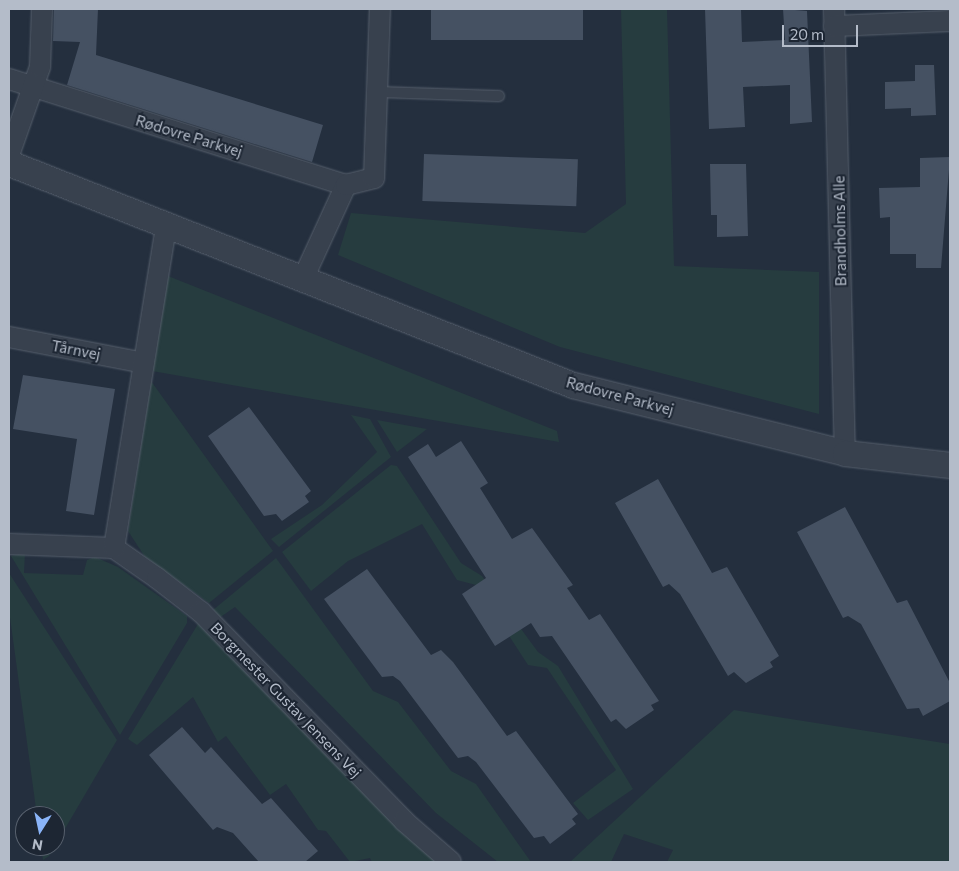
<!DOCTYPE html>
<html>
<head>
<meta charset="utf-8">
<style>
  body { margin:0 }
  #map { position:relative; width:959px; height:871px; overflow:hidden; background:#242f3e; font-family:Commissioner,sans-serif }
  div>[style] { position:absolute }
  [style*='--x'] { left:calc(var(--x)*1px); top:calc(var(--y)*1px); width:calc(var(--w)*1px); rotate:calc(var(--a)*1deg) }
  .green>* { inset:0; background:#263c3f }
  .building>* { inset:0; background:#455162; transform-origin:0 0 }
  .roads { filter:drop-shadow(0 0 1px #565f6c) drop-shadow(0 0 1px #565f6c) }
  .service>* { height:10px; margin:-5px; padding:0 5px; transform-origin:5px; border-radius:5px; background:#38414e }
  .minor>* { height:20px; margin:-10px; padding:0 10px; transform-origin:10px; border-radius:10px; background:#38414e }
  .tertiary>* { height:25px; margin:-12.5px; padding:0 12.5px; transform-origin:12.5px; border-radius:12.5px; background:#38414e }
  span { translate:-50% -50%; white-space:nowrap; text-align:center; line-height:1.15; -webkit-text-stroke:4px #1d2633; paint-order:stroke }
  .street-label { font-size:15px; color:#b4bcc9 }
  .frame { position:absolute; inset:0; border:10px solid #b4bcc9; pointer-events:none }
  .north { position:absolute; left:15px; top:806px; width:50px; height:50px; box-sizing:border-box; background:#1d2633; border:1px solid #59626f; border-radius:50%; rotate:190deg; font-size:14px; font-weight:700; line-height:20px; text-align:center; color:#b4bcc9 }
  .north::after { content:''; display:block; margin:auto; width:18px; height:22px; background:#8ab4f8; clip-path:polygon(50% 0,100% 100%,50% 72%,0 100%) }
  .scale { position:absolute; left:782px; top:25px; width:76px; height:22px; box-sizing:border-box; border:2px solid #b4bcc9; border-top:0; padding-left:6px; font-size:15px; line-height:18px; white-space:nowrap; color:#b4bcc9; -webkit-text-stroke:4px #1d2633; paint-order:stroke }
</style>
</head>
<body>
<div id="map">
  <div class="green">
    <i style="clip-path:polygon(621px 9px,667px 9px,674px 266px,819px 272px,819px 414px,560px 347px,338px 255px,351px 213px,585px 233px,626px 204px)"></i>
    <i style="clip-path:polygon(168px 276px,557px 431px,559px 442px,152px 371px)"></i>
    <i style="clip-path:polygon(151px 381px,273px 551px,209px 603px,145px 557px,128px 531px)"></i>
    <i style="clip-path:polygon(351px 415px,370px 419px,391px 457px,279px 547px,271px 539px,322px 505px,377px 452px)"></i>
    <i style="clip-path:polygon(377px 420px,427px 429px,397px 452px)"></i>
    <i style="clip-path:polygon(391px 465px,397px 466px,461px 563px,482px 576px,538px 652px,558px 666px,633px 789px,588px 820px,573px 803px,616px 770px,547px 668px,528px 665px,476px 585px,457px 580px,422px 524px,348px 561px,311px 591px,282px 552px)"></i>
    <i style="clip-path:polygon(25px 552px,24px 573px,83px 575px,87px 560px,95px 557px,118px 567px,187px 616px,187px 623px,120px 735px,11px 556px)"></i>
    <i style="clip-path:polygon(276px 558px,373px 691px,398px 702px,451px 771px,476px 784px,531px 862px,498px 862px,436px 813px,235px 607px,219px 618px,213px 610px)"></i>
    <i style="clip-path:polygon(9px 573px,117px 740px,49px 856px,43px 860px,41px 846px,55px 846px,55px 816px,37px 816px,9px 610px)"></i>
    <i style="clip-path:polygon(198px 624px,438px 862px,372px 862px,370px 858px,350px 862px,326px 831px,318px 830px,286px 784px,270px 795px,226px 736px,218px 742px,193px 697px,137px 745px,128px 739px)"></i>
    <i style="clip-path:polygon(734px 710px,950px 744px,950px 862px,667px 862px,673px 850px,624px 834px,611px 862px,570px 862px)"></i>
  </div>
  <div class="building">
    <i style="clip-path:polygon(54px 9px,98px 9px,96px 55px,323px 125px,312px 162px,67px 85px,80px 42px,53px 41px)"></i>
    <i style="left:431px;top:9px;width:152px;height:31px"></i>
    <i style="clip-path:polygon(705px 9px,741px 9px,742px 42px,785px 40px,783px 9px,807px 11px,812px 122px,790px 124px,790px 85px,743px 87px,745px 127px,709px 129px)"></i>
    <i style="clip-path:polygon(915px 65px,934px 65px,936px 115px,911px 116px,911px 108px,885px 109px,885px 82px,915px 81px)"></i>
    <i style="left:424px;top:154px;width:154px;height:47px;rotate:2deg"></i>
    <i style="clip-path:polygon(950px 157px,941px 268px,916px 268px,916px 254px,890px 254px,890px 217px,880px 218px,879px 188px,920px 187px,920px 158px)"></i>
    <i style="clip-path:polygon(710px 164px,746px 164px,748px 236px,717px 237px,717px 215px,711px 215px)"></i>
    <i style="clip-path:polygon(23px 375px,115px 389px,94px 515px,66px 511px,77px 439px,13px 429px)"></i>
    <i style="clip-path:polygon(249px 407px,311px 491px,305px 496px,309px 502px,282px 521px,276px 514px,264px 516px,208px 436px)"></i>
    <i style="clip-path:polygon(461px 441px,488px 483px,480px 488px,512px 539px,532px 528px,573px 585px,567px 588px,589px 620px,600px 614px,659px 701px,651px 705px,654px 710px,626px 729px,616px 719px,611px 722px,552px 636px,540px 637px,531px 623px,495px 646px,462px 594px,486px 578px,408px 457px,428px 444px,436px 457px)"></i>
    <i style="clip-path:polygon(658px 479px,712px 573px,727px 567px,779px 656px,770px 662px,773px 667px,746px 683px,734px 672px,728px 676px,680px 594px,669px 584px,663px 587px,615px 503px)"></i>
    <i style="clip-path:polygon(845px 507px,897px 603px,907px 600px,950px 683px,950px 701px,923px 716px,919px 708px,907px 709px,861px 624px,848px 616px,843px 618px,797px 532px)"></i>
    <i style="clip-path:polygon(367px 569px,431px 655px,441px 650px,453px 662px,507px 736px,516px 731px,578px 814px,572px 819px,576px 824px,550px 844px,544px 836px,534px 838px,476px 762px,468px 756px,458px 758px,400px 681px,393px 676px,382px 677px,324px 599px)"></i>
    <i style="clip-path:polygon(182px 727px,205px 753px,211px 747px,262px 804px,271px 798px,318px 851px,305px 862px,259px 862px,233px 833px,217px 827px,213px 830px,149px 755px)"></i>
  </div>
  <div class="roads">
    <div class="service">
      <i style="--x:377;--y:92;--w:122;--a:1.9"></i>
    </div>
    <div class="minor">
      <i style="--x:834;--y:9;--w:444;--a:88.6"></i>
      <i style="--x:834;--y:26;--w:116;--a:-2.5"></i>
      <i style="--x:9;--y:79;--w:353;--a:17.5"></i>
      <i style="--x:9;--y:155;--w:93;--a:-70.6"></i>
      <i style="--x:40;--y:67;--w:58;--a:-88"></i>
      <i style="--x:302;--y:281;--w:106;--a:-65.4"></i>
      <i style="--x:346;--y:185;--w:29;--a:-14"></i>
      <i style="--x:374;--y:178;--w:169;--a:-88"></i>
      <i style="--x:9;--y:337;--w:137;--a:10.9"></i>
      <i style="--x:9;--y:544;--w:105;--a:2.2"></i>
      <i style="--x:114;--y:548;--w:52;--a:34.9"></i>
      <i style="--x:157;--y:578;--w:56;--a:37.7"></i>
      <i style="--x:201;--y:612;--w:291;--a:45.8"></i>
      <i style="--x:404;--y:821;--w:62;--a:41.1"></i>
      <i style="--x:114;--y:548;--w:325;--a:-80.8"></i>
    </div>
    <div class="tertiary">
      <i style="--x:9;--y:163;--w:606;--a:21.49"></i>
      <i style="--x:573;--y:385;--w:280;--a:14"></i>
      <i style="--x:845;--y:453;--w:106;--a:6.5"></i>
    </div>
  </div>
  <div class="street-label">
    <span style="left:189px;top:136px;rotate:17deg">Rødovre Parkvej</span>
    <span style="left:840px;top:231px;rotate:-91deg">Brandholms Alle</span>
    <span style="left:76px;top:350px;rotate:11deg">Tårnvej</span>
    <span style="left:620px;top:396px;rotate:15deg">Rødovre Parkvej</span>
    <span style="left:286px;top:700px;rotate:46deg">Borgmester Gustav Jensens Vej</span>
  </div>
  <div class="frame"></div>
  <div class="north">N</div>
  <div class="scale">20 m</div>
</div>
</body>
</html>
